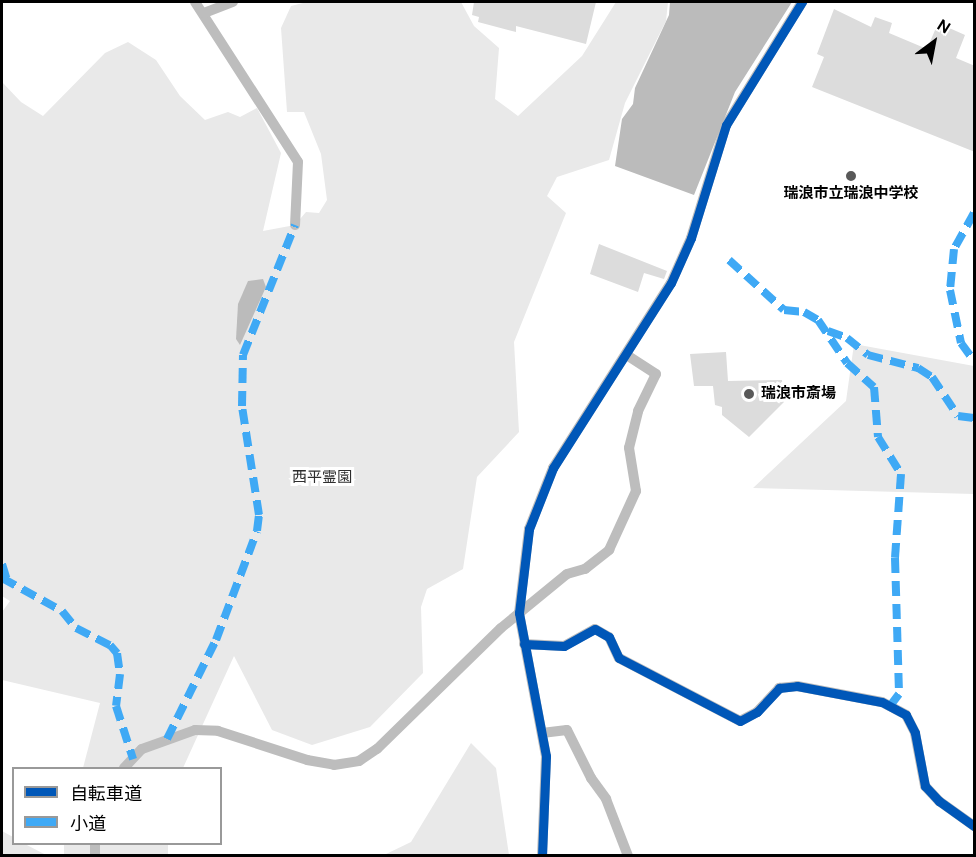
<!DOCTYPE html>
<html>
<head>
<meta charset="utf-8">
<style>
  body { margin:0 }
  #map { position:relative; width:976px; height:857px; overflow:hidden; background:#fff; font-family:"DM Sans","Noto Sans JP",sans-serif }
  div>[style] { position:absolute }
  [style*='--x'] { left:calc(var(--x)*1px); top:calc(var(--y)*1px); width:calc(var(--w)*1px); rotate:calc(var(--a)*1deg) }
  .green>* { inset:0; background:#e9e9e9; transform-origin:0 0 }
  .water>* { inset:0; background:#bbb }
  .building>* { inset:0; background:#dcdcdc }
  .minor>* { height:10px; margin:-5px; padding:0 5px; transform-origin:5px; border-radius:5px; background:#bdbdbd }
  .quiet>* { height:8px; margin-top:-4px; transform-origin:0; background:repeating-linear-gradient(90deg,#3fa9f5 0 15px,transparent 0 23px) }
  .cycleway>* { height:9px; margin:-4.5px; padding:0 4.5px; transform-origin:4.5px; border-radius:4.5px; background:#0057b8 }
  .dots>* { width:16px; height:16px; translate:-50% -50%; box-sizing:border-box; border:3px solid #fff; border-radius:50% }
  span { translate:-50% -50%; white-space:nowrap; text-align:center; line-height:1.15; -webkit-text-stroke:6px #fff; paint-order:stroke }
  .poi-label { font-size:15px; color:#000; font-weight:700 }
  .left { translate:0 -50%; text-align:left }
  .park-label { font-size:15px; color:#2e2e2e }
  .frame { position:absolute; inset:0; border:3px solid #000; pointer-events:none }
  .legend { position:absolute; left:12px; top:767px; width:210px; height:78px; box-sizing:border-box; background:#fff; border:2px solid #999; margin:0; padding:8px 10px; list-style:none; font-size:18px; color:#000 }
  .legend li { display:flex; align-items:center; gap:12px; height:30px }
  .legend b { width:30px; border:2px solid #999 }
  .north { position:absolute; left:904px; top:12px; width:60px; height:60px; -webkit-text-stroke:4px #fff; paint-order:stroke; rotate:32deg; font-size:16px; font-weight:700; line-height:24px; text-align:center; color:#000 }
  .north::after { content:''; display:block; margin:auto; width:21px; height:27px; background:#000; clip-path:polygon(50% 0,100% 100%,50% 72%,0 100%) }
</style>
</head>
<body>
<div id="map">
  <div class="green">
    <i style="clip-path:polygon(307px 2px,461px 2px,474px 26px,499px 48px,495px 99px,518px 116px,582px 56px,616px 2px,668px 2px,666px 21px,625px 103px,609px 160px,557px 177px,547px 196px,566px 213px,514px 342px,519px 432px,477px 477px,463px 569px,427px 589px,421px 607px,423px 673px,370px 727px,312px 745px,272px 730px,234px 656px,183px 768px,83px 768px,100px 703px,2px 680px,2px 612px,10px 601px,2px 596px,2px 82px,21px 102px,43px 116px,105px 53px,128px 42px,156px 60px,180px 96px,205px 120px,228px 112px,240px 117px,257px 108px,281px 153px,263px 231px,295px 225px,306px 212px,319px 213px,327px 200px,321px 154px,304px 112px,287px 112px,281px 28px,291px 6px)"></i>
    <i style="clip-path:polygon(854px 344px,974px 366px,974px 494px,753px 488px,846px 401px)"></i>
    <i style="clip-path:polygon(471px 743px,496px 768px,509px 855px,384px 855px,411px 842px)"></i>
    <i style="clip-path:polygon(2px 831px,13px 837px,14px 844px,25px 844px,46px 855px,2px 855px)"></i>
    <i style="left:64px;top:844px;width:104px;height:12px"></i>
  </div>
  <div class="water">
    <i style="clip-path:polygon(670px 2px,792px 2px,735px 92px,694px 195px,615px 166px,622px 119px,633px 104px,635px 88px,669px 15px)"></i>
    <i style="clip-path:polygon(263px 279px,266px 287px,240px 345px,236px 339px,238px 304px,248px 281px)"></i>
  </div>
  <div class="building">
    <i style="clip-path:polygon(474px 2px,596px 2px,586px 44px,516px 26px,516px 32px,478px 22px,479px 17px,472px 15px)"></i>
    <i style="clip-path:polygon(834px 9px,871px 27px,875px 17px,892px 23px,889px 33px,927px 49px,938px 23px,965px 35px,956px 58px,975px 66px,975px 152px,812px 87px,824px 57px,817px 54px)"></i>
    <i style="clip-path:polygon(599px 244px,667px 271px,664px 279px,644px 273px,638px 292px,590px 274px)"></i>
    <i style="clip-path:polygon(726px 352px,728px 381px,782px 380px,784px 402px,749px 437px,722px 415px,722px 407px,715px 405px,713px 386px,694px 386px,690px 354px)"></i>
  </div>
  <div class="minor">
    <i style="--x:195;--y:2;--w:190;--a:57.2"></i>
    <i style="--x:298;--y:162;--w:63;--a:92.7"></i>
    <i style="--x:204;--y:13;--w:31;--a:-21"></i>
    <i style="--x:524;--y:644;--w:40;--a:2.9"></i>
    <i style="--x:564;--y:646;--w:35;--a:-29"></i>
    <i style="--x:595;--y:629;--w:16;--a:30"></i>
    <i style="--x:609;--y:637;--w:23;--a:65"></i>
    <i style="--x:619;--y:658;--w:136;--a:27.5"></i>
    <i style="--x:740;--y:721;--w:19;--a:-28"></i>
    <i style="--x:757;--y:712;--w:33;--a:-47"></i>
    <i style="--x:779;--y:688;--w:18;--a:-6"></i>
    <i style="--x:797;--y:686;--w:86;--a:10.7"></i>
    <i style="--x:882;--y:702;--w:27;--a:28"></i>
    <i style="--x:906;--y:715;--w:20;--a:63"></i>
    <i style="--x:915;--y:733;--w:54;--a:79.3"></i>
    <i style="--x:925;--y:786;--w:21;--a:47"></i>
    <i style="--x:939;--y:801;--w:43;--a:35.5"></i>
    <i style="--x:542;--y:733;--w:25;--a:-7"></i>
    <i style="--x:567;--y:730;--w:54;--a:63.4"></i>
    <i style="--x:591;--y:778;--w:26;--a:54"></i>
    <i style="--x:606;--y:799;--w:61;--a:68.9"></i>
    <i style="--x:124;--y:768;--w:26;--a:-47"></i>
    <i style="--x:142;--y:749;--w:56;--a:-19.7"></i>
    <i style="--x:195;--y:730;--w:23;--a:2"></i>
    <i style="--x:218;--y:731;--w:94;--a:18"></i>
    <i style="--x:307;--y:760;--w:27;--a:10"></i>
    <i style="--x:334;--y:765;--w:25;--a:-9"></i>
    <i style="--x:359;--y:761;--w:22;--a:-34"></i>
    <i style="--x:377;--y:749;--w:173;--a:-44.3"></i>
    <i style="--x:501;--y:628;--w:85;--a:-39.3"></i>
    <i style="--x:567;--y:574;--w:19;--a:-16"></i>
    <i style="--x:585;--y:569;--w:31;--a:-38"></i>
    <i style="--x:609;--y:550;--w:65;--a:-65.4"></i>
    <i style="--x:636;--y:491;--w:44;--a:-99.2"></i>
    <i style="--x:629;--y:448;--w:38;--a:-76"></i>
    <i style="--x:638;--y:411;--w:41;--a:-64.1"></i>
    <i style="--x:656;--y:374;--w:35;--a:-147"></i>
    <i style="--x:95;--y:844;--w:12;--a:90"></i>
    <i style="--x:542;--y:856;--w:100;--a:-87.7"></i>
    <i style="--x:546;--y:756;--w:146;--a:-100.7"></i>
    <i style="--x:519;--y:613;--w:85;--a:-83.2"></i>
    <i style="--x:529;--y:529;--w:66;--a:-68.5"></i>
    <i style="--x:553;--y:468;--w:219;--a:-57.5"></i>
    <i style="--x:671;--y:283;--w:49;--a:-66"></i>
    <i style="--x:691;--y:238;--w:118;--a:-72.8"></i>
    <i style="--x:726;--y:125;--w:145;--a:-58.3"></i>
  </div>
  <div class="quiet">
    <i style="--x:974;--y:213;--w:41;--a:119.1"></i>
    <i style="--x:954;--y:249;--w:41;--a:95.6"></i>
    <i style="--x:950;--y:290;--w:54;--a:78.3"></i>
    <i style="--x:961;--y:343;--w:22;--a:54"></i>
    <i style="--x:729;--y:260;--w:74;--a:42.3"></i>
    <i style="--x:784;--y:310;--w:20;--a:6"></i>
    <i style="--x:804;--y:312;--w:16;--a:30"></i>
    <i style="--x:818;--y:320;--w:52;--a:56"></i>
    <i style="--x:847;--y:363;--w:36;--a:42"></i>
    <i style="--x:874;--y:387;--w:50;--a:85.4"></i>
    <i style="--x:878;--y:437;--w:44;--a:58.1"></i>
    <i style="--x:901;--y:474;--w:84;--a:94.1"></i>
    <i style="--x:895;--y:558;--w:136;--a:88.3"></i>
    <i style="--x:899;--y:694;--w:15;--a:127"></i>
    <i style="--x:828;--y:331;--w:20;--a:20"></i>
    <i style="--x:847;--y:338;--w:27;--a:39"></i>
    <i style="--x:868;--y:355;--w:52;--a:14.6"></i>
    <i style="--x:918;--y:368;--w:17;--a:33"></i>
    <i style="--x:932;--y:377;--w:47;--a:56.3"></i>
    <i style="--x:958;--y:416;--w:16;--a:7"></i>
    <i style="--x:2;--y:564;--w:17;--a:73"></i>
    <i style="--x:2;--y:578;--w:68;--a:28.8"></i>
    <i style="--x:62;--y:611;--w:22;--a:51"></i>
    <i style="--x:76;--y:628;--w:38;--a:27"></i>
    <i style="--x:110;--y:645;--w:11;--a:49"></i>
    <i style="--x:117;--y:653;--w:21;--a:82"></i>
    <i style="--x:120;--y:674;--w:32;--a:97"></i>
    <i style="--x:116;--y:706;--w:56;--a:72.2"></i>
    <i style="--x:167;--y:739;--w:110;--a:-63.7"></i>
    <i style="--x:216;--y:640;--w:116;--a:-69.4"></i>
    <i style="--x:257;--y:531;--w:16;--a:-83"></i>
    <i style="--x:259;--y:515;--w:110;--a:-98.9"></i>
    <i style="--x:242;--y:406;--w:51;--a:-88.9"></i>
    <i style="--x:243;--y:355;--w:140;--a:-68.2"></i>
  </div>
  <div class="cycleway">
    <i style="--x:524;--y:644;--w:40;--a:2.9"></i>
    <i style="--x:564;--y:646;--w:35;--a:-29"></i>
    <i style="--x:595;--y:629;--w:16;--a:30"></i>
    <i style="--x:609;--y:637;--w:23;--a:65"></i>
    <i style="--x:619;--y:658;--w:136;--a:27.5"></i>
    <i style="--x:740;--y:721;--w:19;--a:-28"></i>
    <i style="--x:757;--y:712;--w:33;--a:-47"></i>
    <i style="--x:779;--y:688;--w:18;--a:-6"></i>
    <i style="--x:797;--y:686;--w:86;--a:10.7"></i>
    <i style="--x:882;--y:702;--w:27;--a:28"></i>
    <i style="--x:906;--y:715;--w:20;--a:63"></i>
    <i style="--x:915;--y:733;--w:54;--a:79.3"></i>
    <i style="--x:925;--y:786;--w:21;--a:47"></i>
    <i style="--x:939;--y:801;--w:43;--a:35.5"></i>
    <i style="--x:542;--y:856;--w:100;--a:-87.7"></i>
    <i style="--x:546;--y:756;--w:146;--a:-100.7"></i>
    <i style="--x:519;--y:613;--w:85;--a:-83.2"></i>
    <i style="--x:529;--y:529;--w:66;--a:-68.5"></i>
    <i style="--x:553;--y:468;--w:219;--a:-57.5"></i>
    <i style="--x:671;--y:283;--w:49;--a:-66"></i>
    <i style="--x:691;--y:238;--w:118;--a:-72.8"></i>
    <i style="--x:726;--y:125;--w:145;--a:-58.3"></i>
  </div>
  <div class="dots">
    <i style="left:851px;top:176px;background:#595959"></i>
    <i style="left:749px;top:394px;background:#595959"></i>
  </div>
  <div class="poi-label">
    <span style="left:851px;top:194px">瑞浪市立瑞浪中学校</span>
    <span class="left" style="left:761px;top:394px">瑞浪市斎場</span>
  </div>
  <div class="park-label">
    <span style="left:322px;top:478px">西平霊園</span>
  </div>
  <div class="frame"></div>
  <ul class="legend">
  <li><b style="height:8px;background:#0057b8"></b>自転車道</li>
  <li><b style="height:8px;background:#3fa9f5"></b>小道</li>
  </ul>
  <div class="north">N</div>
</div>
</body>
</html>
